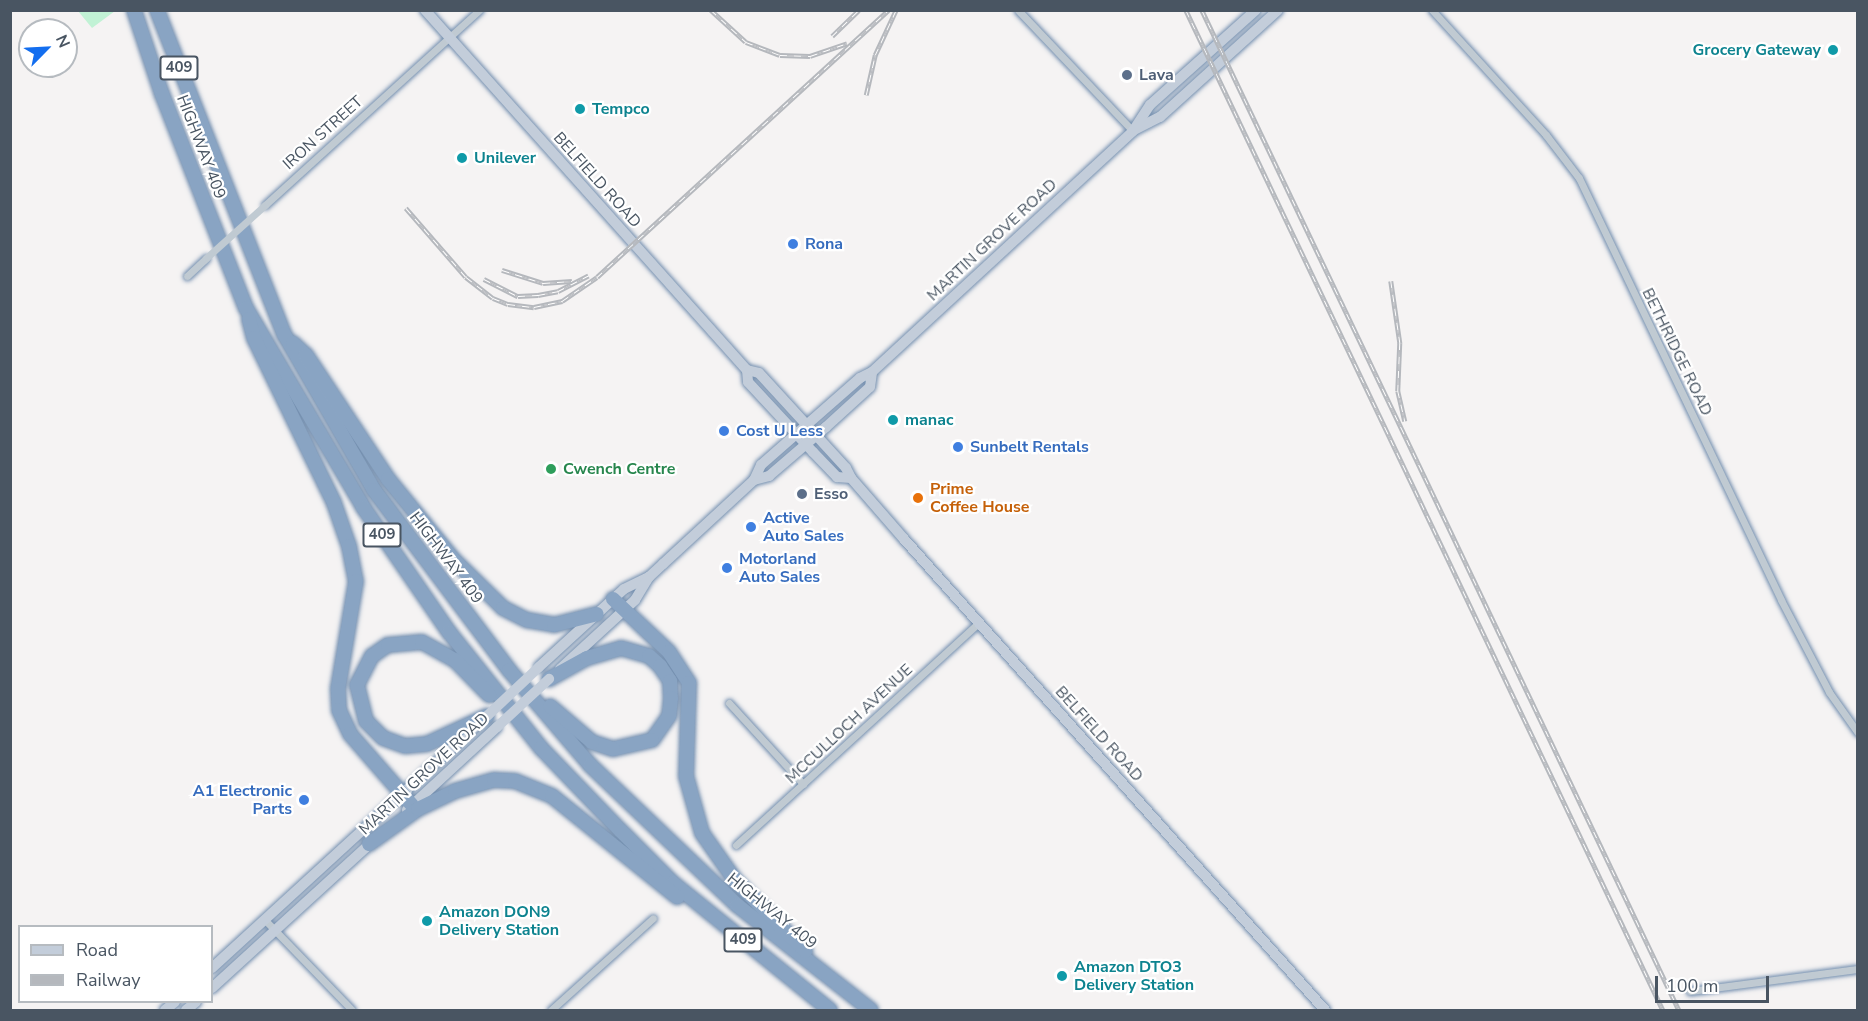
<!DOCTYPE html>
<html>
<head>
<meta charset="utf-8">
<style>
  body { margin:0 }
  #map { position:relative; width:1868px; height:1021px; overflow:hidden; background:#f5f3f3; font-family:"Nunito Sans",sans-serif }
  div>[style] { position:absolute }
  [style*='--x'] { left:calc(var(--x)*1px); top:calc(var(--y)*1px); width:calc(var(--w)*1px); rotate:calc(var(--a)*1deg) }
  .green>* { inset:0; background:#c1f2d5 }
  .roads { filter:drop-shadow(0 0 2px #748faf) drop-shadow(0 0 2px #748faf) }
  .minor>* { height:7px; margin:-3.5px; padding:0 3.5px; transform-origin:3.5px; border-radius:3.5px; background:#c0cad2 }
  .secondary>* { height:10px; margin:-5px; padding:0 5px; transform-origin:5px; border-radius:5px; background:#c3cdda }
  .motorway>* { height:14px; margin:-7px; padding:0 7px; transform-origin:7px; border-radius:7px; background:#89a4c3 }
  .rail>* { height:4.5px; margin-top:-2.25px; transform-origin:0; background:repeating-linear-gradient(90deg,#fff 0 7px,#b5b8bd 0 14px); box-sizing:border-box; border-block:2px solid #b5b8bd }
  .minor-bridge>* { height:7px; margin:-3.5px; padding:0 3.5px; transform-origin:3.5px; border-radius:3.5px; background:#c0cad2 }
  .secondary-bridge>* { height:10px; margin:-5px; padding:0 5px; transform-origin:5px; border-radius:5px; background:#c3cdda }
  .dots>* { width:16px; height:16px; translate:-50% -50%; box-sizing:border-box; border:3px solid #fff; border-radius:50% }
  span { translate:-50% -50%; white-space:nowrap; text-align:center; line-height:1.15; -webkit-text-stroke:4.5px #fff; paint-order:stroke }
  .shield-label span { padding:2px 4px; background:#fff; border:2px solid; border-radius:4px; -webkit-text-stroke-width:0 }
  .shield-label { font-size:15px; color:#495562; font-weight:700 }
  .culture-label { font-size:16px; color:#0d838f; font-weight:700 }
  .right { translate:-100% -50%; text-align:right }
  .left { translate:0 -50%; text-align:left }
  .service-label { font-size:16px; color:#4e5e75; font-weight:700 }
  .street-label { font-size:16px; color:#495562 }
  .shop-label { font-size:16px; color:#366cbe; font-weight:700 }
  .leisure-label { font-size:16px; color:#27864d; font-weight:700 }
  .food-label { font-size:16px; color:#c56008; font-weight:700 }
  .frame { position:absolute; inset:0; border:12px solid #495562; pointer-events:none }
  .legend { position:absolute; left:18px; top:925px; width:195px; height:78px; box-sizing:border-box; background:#fff; border:2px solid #b6bbc0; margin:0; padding:8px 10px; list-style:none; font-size:18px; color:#495562 }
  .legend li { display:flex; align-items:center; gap:12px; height:30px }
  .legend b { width:30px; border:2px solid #b6bbc0 }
  .north { position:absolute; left:18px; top:18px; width:60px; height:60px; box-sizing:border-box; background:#fff; border:2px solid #b6bbc0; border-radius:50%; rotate:66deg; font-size:16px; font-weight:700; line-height:24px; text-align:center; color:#495562 }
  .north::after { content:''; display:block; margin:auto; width:21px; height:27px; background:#136eef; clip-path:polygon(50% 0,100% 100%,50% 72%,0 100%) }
  .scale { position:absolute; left:1655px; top:976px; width:114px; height:27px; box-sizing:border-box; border:3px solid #495562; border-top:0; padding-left:8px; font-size:18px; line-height:21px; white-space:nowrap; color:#495562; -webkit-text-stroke:4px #fff; paint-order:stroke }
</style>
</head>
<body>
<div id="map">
  <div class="green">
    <i style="clip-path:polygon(78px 11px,115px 11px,92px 28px)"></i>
  </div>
  <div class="roads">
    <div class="minor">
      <i style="--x:1018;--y:10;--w:167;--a:46.5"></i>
      <i style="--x:1432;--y:10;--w:169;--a:47.6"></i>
      <i style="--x:1546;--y:135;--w:54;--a:52.5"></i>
      <i style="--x:1579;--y:178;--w:468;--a:64.4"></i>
      <i style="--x:1781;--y:600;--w:104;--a:62.4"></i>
      <i style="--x:1829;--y:692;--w:50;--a:54.7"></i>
      <i style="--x:265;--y:205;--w:290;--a:-42.3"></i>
      <i style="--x:187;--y:276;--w:26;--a:-43"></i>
      <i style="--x:729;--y:703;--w:110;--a:47.6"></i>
      <i style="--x:736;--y:845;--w:330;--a:-42.5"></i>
      <i style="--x:265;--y:920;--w:125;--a:46"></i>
      <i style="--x:1690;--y:991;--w:169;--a:-7.5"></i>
      <i style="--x:551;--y:1010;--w:137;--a:-42"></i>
    </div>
    <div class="secondary">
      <i style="--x:425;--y:10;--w:483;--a:48.2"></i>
      <i style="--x:747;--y:370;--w:12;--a:14"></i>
      <i style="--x:759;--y:373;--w:129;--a:47.5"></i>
      <i style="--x:846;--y:468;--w:11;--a:63"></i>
      <i style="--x:851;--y:478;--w:81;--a:49"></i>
      <i style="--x:904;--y:539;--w:632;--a:48.21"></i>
      <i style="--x:1136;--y:129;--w:27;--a:-27"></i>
      <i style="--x:1160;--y:117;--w:159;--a:-42.2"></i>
      <i style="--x:747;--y:370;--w:12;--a:85"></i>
      <i style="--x:748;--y:382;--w:96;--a:47.1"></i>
      <i style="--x:813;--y:452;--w:35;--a:46"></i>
      <i style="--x:837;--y:477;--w:14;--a:4"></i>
      <i style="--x:754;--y:480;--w:16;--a:-15"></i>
      <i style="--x:769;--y:476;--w:75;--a:-40.7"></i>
      <i style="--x:826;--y:427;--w:59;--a:-42.3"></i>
      <i style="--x:870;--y:387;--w:15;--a:-82"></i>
      <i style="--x:539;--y:667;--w:115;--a:-42.5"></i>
      <i style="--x:624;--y:589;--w:28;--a:-26"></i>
      <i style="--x:649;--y:577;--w:19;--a:-43"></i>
      <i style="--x:663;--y:564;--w:124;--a:-42.7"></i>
      <i style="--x:754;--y:480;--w:17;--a:-65"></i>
      <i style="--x:761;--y:465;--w:132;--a:-41.3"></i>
      <i style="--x:860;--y:378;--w:13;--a:-27"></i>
      <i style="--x:872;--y:372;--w:355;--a:-42.7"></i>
      <i style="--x:1133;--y:131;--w:31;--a:-57"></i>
      <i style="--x:1150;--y:105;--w:142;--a:-41.9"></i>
      <i style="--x:560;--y:669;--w:102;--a:-42.6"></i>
      <i style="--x:635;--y:600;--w:27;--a:-59"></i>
      <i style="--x:407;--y:810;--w:122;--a:-42.7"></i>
      <i style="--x:212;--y:968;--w:364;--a:-42.5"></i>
      <i style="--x:212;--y:988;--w:218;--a:-42.4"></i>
      <i style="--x:165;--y:1010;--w:13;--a:-39"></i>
      <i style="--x:186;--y:1010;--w:13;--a:-39"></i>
    </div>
    <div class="motorway">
      <i style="--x:134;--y:10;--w:89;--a:71.6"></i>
      <i style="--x:162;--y:94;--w:230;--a:68.6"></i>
      <i style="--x:246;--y:308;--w:231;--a:59.5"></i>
      <i style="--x:363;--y:507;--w:152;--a:55.5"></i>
      <i style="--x:449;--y:632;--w:148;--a:51.6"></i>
      <i style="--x:541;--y:748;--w:115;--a:46.1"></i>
      <i style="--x:621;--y:831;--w:74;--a:45"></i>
      <i style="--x:673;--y:883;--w:202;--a:39"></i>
      <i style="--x:157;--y:10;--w:348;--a:68.6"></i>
      <i style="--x:284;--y:334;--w:180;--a:60"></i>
      <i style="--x:374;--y:490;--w:225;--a:53.1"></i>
      <i style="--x:509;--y:670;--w:125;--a:49.5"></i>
      <i style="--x:590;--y:765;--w:203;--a:43.6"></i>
      <i style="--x:737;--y:905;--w:170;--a:38.1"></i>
      <i style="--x:249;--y:319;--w:20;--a:75"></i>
      <i style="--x:254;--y:338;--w:183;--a:64.1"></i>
      <i style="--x:334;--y:503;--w:46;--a:70.8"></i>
      <i style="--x:349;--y:546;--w:36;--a:79"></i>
      <i style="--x:356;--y:581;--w:109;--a:99.5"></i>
      <i style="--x:338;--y:689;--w:21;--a:87"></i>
      <i style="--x:339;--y:710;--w:26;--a:65"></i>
      <i style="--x:350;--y:734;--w:94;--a:48.9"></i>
      <i style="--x:293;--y:343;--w:18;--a:43"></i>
      <i style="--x:306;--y:355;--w:149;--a:56.5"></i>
      <i style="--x:388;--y:479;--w:104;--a:50.8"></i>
      <i style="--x:454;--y:560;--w:69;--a:44.4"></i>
      <i style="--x:503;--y:608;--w:27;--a:27"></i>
      <i style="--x:527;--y:620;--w:27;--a:10"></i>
      <i style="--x:554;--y:625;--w:44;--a:-14.3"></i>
      <i style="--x:613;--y:599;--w:77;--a:43.4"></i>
      <i style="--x:669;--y:652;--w:37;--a:57"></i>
      <i style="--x:689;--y:683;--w:93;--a:91.8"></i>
      <i style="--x:686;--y:776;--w:59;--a:74.3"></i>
      <i style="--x:702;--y:833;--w:57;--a:54.9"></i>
      <i style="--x:735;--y:880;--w:100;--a:45.4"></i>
      <i style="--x:549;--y:679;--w:43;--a:-28.9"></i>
      <i style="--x:587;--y:658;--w:35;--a:-16"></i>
      <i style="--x:621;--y:648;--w:29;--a:16"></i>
      <i style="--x:649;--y:656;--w:15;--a:42"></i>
      <i style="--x:660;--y:666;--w:18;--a:56"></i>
      <i style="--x:670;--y:681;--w:17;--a:87"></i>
      <i style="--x:671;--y:698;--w:18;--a:96"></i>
      <i style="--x:669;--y:716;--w:29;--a:125"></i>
      <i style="--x:652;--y:740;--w:40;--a:167"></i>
      <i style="--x:613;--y:749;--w:22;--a:-162"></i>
      <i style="--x:592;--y:742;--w:55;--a:-139.4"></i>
      <i style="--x:487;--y:716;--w:66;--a:155"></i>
      <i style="--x:427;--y:744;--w:22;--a:175"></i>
      <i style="--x:405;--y:746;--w:23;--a:-160"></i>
      <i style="--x:383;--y:738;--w:24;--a:-135"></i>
      <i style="--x:366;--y:721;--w:37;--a:-104"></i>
      <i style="--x:357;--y:685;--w:33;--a:-63"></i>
      <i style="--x:372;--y:656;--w:19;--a:-35"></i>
      <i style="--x:388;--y:645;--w:34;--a:-5"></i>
      <i style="--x:422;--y:642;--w:38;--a:29"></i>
      <i style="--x:455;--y:660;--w:49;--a:45.8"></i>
      <i style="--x:369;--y:844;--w:60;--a:-35.5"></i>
      <i style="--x:418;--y:809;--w:41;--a:-25.9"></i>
      <i style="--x:455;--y:791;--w:41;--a:-15.8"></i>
      <i style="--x:494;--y:780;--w:21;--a:3"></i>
      <i style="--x:515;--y:781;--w:40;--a:22"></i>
      <i style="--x:552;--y:796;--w:161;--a:38.9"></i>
    </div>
  </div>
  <div class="rail">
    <i style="--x:711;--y:10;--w:47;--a:42.4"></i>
    <i style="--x:746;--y:42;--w:36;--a:21"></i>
    <i style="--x:780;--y:55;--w:30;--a:2"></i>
    <i style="--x:810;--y:56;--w:39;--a:-19"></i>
    <i style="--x:1186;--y:10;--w:1108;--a:64.5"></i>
    <i style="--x:1202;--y:10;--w:1108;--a:64.5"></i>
    <i style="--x:832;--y:36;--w:37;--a:-44"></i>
    <i style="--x:866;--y:95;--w:41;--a:-77.3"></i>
    <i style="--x:875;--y:55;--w:50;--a:-65"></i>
    <i style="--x:406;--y:208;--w:91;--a:49"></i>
    <i style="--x:466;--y:277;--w:34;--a:38"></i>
    <i style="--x:493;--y:298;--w:16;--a:22"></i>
    <i style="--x:508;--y:304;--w:26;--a:7"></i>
    <i style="--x:534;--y:307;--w:29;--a:-12"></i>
    <i style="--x:562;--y:301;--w:42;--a:-34.4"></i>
    <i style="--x:597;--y:277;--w:395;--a:-42.5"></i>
    <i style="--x:502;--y:270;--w:43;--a:17.6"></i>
    <i style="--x:543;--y:283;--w:29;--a:-4"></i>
    <i style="--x:484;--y:279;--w:38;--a:27"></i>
    <i style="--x:518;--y:296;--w:20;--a:-3"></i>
    <i style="--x:538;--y:295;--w:20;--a:-11"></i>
    <i style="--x:558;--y:291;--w:34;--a:-27"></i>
    <i style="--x:1391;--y:281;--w:63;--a:81.7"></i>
    <i style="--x:1400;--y:343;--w:48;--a:92.4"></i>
    <i style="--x:1398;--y:391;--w:31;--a:77"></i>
  </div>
  <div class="minor-bridge">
    <i style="--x:206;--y:258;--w:79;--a:-41.9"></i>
  </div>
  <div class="secondary-bridge">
    <i style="--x:487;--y:716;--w:71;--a:-43.3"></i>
    <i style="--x:497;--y:727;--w:71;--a:-42.7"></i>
  </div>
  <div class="dots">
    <i style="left:1833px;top:50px;background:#0f9aa8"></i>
    <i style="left:1127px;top:75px;background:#5c6f8a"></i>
    <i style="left:580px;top:109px;background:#0f9aa8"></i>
    <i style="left:462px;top:158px;background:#0f9aa8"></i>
    <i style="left:793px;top:244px;background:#3f7fe0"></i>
    <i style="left:893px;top:420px;background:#0f9aa8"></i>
    <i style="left:724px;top:431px;background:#3f7fe0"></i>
    <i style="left:958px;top:447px;background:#3f7fe0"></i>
    <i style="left:551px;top:469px;background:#2e9e5b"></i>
    <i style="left:802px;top:494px;background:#5c6f8a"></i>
    <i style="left:918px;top:498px;background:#e8710a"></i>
    <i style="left:751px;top:527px;background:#3f7fe0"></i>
    <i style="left:727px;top:568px;background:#3f7fe0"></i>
    <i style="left:304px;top:800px;background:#3f7fe0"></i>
    <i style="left:427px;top:921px;background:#0f9aa8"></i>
    <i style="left:1062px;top:976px;background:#0f9aa8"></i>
  </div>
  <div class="shield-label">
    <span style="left:179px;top:68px">409</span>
    <span style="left:382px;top:535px">409</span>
    <span style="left:743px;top:940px">409</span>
  </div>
  <div class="culture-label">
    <span class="right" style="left:1821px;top:50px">Grocery Gateway</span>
    <span class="left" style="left:592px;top:109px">Tempco</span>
    <span class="left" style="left:474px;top:158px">Unilever</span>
    <span class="left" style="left:905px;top:420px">manac</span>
    <span class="left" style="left:439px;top:921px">Amazon DON9<br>Delivery Station</span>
    <span class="left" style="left:1074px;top:976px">Amazon DTO3<br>Delivery Station</span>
  </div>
  <div class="service-label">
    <span class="left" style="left:1139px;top:75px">Lava</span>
    <span class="left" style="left:814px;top:494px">Esso</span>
  </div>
  <div class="street-label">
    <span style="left:323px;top:133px;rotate:-42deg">IRON STREET</span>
    <span style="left:201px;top:147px;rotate:69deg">HIGHWAY 409</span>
    <span style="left:597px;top:180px;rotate:48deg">BELFIELD ROAD</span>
    <span style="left:992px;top:240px;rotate:-43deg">MARTIN GROVE ROAD</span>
    <span style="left:1677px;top:352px;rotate:64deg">BETHRIDGE ROAD</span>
    <span style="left:446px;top:558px;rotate:53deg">HIGHWAY 409</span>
    <span style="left:849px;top:724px;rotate:-43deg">MCCULLOCH AVENUE</span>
    <span style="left:1099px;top:734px;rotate:48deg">BELFIELD ROAD</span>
    <span style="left:424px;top:774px;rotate:-43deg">MARTIN GROVE ROAD</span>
    <span style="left:772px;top:911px;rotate:39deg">HIGHWAY 409</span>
  </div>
  <div class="shop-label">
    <span class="left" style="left:805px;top:244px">Rona</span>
    <span class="left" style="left:736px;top:431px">Cost U Less</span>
    <span class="left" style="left:970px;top:447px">Sunbelt Rentals</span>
    <span class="left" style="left:763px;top:527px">Active<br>Auto Sales</span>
    <span class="left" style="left:739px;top:568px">Motorland<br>Auto Sales</span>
    <span class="right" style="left:292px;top:800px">A1 Electronic<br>Parts</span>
  </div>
  <div class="leisure-label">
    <span class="left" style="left:563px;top:469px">Cwench Centre</span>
  </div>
  <div class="food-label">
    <span class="left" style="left:930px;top:498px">Prime<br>Coffee House</span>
  </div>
  <div class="frame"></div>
  <ul class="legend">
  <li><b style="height:8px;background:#c3cdda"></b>Road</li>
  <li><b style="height:8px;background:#b5b8bd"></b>Railway</li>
  </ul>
  <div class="north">N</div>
  <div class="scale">100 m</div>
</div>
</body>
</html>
